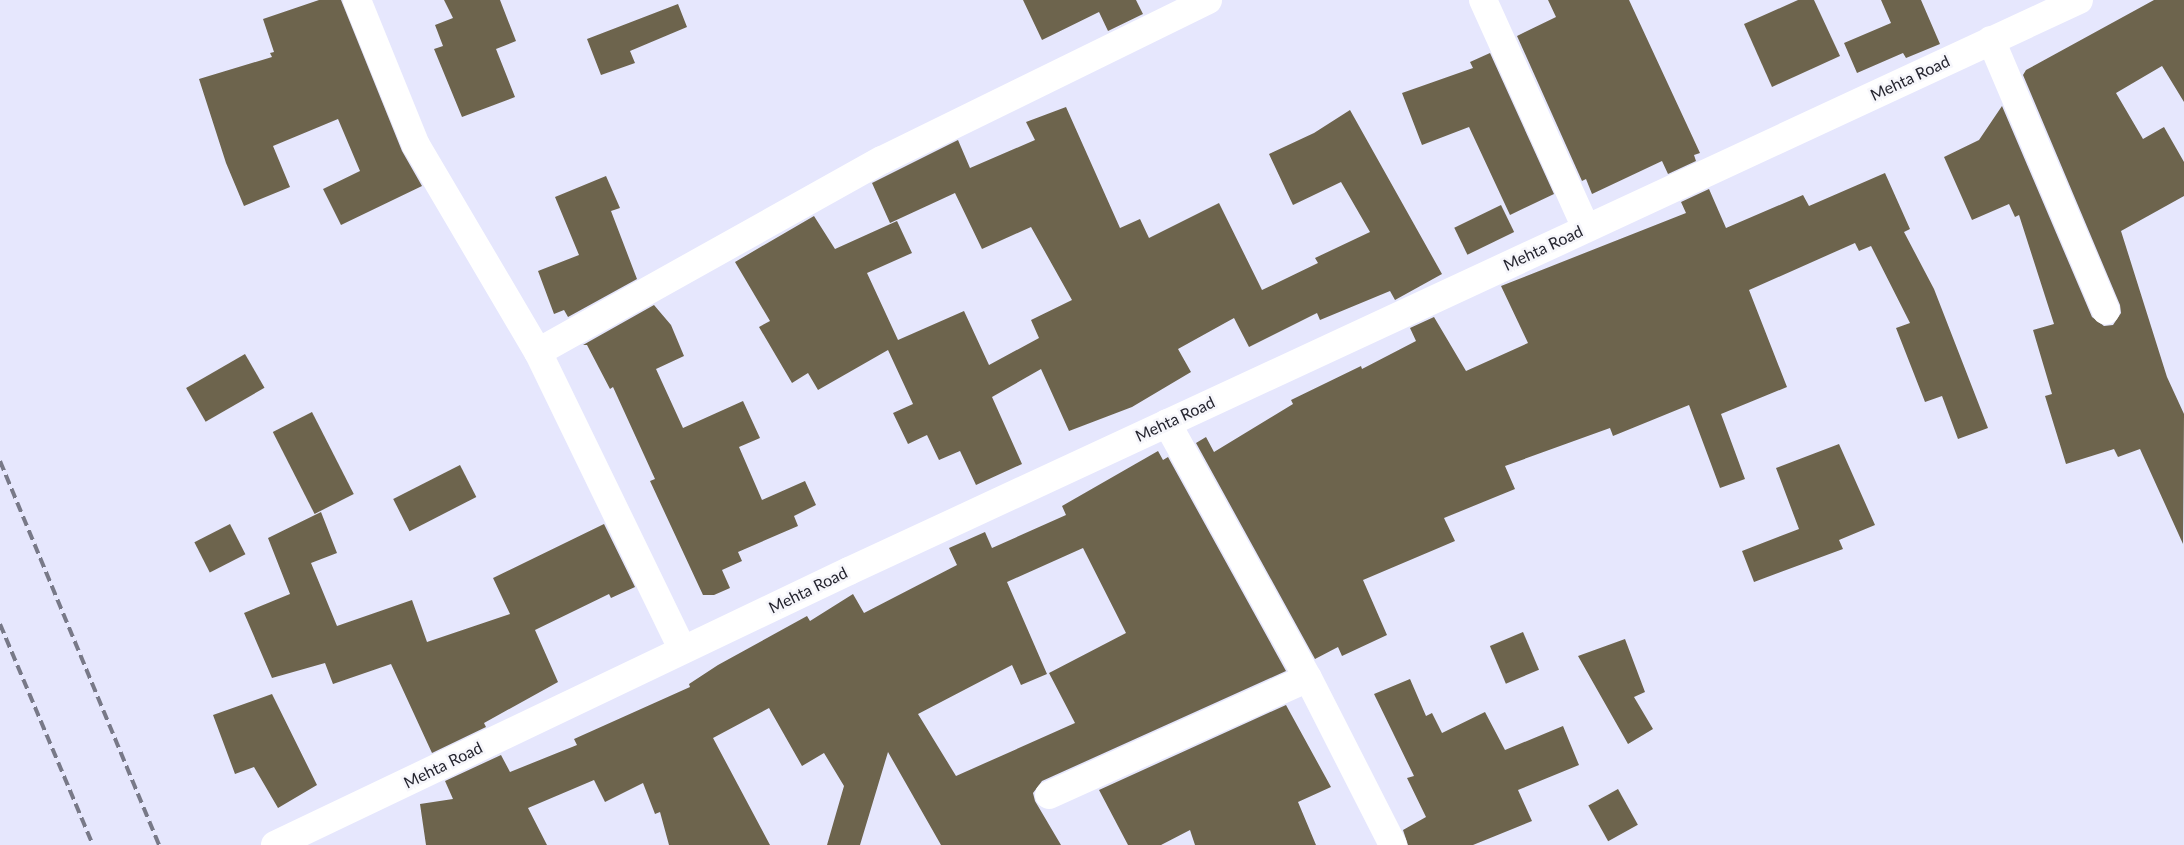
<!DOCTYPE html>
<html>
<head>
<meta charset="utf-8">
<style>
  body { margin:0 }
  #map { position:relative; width:2184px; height:845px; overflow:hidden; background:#e6e7fd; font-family:Lato,sans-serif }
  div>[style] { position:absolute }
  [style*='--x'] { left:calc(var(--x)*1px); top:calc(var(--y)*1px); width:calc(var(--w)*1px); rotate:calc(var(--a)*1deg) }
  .building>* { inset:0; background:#6d644d; transform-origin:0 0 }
  .minor>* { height:28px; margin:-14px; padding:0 14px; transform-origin:14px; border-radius:14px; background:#fff }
  .tertiary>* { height:28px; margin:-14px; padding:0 14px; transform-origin:14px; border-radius:14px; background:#fff }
  .rail>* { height:4px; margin-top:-2px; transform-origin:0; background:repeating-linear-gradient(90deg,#787988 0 10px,transparent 0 15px) }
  span { translate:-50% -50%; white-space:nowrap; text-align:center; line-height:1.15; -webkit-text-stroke:5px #f6f6fb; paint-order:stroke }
  .street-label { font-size:16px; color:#23232d }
</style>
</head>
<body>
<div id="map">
  <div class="building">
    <i style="clip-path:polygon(319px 0,341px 0,402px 151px,422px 186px,341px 225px,323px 189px,360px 171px,338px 119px,273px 146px,290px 187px,244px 206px,226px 163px,199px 79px,272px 57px,270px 53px,274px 52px,263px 19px)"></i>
    <i style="clip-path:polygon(444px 0,500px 0,516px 41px,496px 49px,515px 97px,462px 117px,434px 49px,443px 46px,435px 25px,453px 18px)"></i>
    <i style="clip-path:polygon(1023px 0,1136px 0,1143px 14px,1108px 31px,1099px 12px,1042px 40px)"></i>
    <i style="clip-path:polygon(1548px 0,1629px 0,1700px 153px,1694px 155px,1696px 161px,1668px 174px,1662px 161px,1592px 194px,1586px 179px,1582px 181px,1517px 36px,1556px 17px)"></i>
    <i style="clip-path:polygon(1798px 0,1814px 0,1840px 56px,1772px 87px,1744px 24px)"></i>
    <i style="clip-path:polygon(1881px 0,1921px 0,1940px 44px,1906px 58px,1903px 53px,1857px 73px,1844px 43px,1891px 23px)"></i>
    <i style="clip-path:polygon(2154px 0,2184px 0,2184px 102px,2162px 66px,2116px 93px,2143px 139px,2164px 127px,2184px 162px,2184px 196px,2121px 231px,2167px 377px,2184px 414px,2183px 544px,2140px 449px,2118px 457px,2114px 449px,2066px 464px,2045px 396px,2052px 394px,2033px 330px,2054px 324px,2019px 215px,2015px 217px,2009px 204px,1972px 220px,1944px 157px,1979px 140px,2002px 106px,2092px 317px,2104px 326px,2113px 325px,2121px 313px,2120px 305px,2023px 75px,2026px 70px)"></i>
    <i style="clip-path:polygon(678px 4px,687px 27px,630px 51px,635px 63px,601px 75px,587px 39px)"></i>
    <i style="clip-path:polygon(1490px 53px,1554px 194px,1510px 215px,1469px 127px,1422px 145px,1402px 93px,1473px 68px,1470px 62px)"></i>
    <i style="clip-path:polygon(1066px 107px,1120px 228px,1140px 219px,1149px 238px,1219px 203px,1262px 290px,1318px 263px,1315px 258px,1370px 232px,1341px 182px,1293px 205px,1269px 154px,1314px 133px,1350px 110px,1442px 274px,1395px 300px,1390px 291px,1320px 320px,1317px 313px,1249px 347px,1234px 318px,1178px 349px,1191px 372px,1132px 407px,1069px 431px,1041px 369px,992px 397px,1022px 464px,976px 485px,960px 451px,939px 460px,927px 435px,908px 444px,893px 413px,913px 404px,888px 350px,818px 390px,808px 373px,792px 383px,759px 327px,770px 321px,735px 262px,814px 216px,835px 249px,897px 221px,912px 253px,867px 273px,898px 340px,964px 311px,989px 365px,1039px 338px,1031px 320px,1072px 300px,1031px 227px,982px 249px,955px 193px,890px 223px,872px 183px,958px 140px,970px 168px,1035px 140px,1026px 122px)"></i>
    <i style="clip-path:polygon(1885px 173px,1910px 229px,1904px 232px,1934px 289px,1988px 428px,1958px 439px,1942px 396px,1925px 402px,1896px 328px,1910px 323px,1871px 246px,1859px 251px,1855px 243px,1749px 290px,1787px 387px,1721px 414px,1745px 479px,1720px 488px,1689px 405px,1613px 436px,1610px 428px,1505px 466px,1515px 489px,1444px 518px,1455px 541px,1363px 580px,1387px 635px,1342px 656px,1338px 647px,1315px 659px,1196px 443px,1206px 437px,1214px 452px,1293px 404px,1291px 400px,1361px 366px,1362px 369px,1416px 341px,1410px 328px,1434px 317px,1466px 371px,1528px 343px,1501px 286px,1686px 213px,1681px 202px,1709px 189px,1726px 228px,1803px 195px,1809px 206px)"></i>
    <i style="clip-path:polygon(606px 176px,620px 208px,611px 211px,637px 279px,568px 317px,564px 310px,554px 314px,538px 271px,579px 255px,555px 197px)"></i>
    <i style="left:1501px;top:205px;width:30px;height:52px;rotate:64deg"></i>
    <i style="clip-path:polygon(654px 305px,671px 325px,684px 356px,656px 369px,683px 428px,743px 401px,760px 438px,739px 447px,762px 500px,805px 481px,816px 505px,794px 516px,798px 526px,738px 552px,742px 561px,722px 570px,730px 588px,714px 595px,703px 595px,650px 481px,655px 479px,613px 387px,610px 389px,587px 345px,583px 345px)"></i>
    <i style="left:245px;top:354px;width:39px;height:68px;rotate:60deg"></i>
    <i style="left:312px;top:412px;width:92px;height:44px;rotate:63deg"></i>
    <i style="clip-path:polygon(1839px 444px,1875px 525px,1839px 540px,1843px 549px,1754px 582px,1742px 551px,1799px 529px,1776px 468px)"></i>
    <i style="clip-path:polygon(evenodd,1158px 451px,1163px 460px,1168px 457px,1286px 671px,1042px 781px,1033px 793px,1035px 801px,1061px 845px,941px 845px,888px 752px,860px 845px,827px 845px,844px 786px,824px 753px,802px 766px,769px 708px,713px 738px,770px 845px,669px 845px,660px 812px,655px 814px,643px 783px,605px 802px,594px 780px,528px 808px,547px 845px,426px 845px,420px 804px,453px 799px,445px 781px,501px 755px,510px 772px,577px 745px,574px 739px,690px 687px,689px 684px,718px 665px,807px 616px,810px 621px,853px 594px,864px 613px,957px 565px,949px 548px,985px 532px,992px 548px,1066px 515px,1062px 506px,1158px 451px,1083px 548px,1126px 633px,1049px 673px,1075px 723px,956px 776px,918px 714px,1012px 665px,1021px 685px,1047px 674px,1007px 582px,1083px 548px)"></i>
    <i style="left:460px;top:465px;width:36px;height:75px;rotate:63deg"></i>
    <i style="clip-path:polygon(321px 512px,337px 553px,311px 563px,337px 626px,412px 600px,427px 642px,510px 614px,493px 578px,604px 524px,635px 587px,611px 598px,609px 594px,535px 630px,558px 682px,484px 723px,486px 727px,432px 753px,391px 664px,333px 684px,325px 663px,272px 678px,244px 613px,290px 594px,268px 538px)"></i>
    <i style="left:230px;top:524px;width:34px;height:40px;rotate:63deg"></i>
    <i style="left:1523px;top:632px;width:41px;height:36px;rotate:67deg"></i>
    <i style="clip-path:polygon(1625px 639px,1645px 692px,1634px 697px,1653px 729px,1628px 744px,1578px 656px)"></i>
    <i style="clip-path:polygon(1410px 679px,1426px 716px,1432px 713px,1442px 733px,1485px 712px,1505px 750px,1563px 726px,1579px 765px,1518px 790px,1532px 821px,1473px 845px,1408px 845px,1403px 830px,1426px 817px,1407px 778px,1414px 776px,1374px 694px)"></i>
    <i style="clip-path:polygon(272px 694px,317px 785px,278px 808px,254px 767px,235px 774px,213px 715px)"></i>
    <i style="clip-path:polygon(1286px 705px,1331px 787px,1298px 802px,1316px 845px,1195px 845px,1190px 830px,1161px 845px,1128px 845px,1099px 790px)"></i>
    <i style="left:1618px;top:789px;width:41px;height:34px;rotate:61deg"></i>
  </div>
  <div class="minor">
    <i style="--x:357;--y:0;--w:157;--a:67.9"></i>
    <i style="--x:416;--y:145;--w:240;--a:59.5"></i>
    <i style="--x:538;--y:352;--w:331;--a:64.1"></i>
    <i style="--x:1483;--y:0;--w:250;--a:65.7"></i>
    <i style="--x:1991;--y:40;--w:294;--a:67"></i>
    <i style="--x:538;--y:352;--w:394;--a:-29.2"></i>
    <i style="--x:882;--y:160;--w:363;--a:-26.1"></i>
    <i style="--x:1167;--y:423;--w:291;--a:61.1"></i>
    <i style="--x:1308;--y:678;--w:187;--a:63"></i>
    <i style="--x:1049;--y:795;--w:284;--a:-24.3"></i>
  </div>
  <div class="tertiary">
    <i style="--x:275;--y:845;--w:636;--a:-25.52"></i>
    <i style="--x:849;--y:571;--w:1356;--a:-24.9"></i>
  </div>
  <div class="rail">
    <i style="--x:0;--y:461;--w:416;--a:67.5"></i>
    <i style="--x:0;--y:624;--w:240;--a:67.2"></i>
  </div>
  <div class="street-label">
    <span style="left:1910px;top:78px;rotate:-25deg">Mehta Road</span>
    <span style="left:1543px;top:248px;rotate:-25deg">Mehta Road</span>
    <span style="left:1175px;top:419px;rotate:-25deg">Mehta Road</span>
    <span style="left:808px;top:590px;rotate:-26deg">Mehta Road</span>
    <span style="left:443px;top:765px;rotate:-26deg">Mehta Road</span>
  </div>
</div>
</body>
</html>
